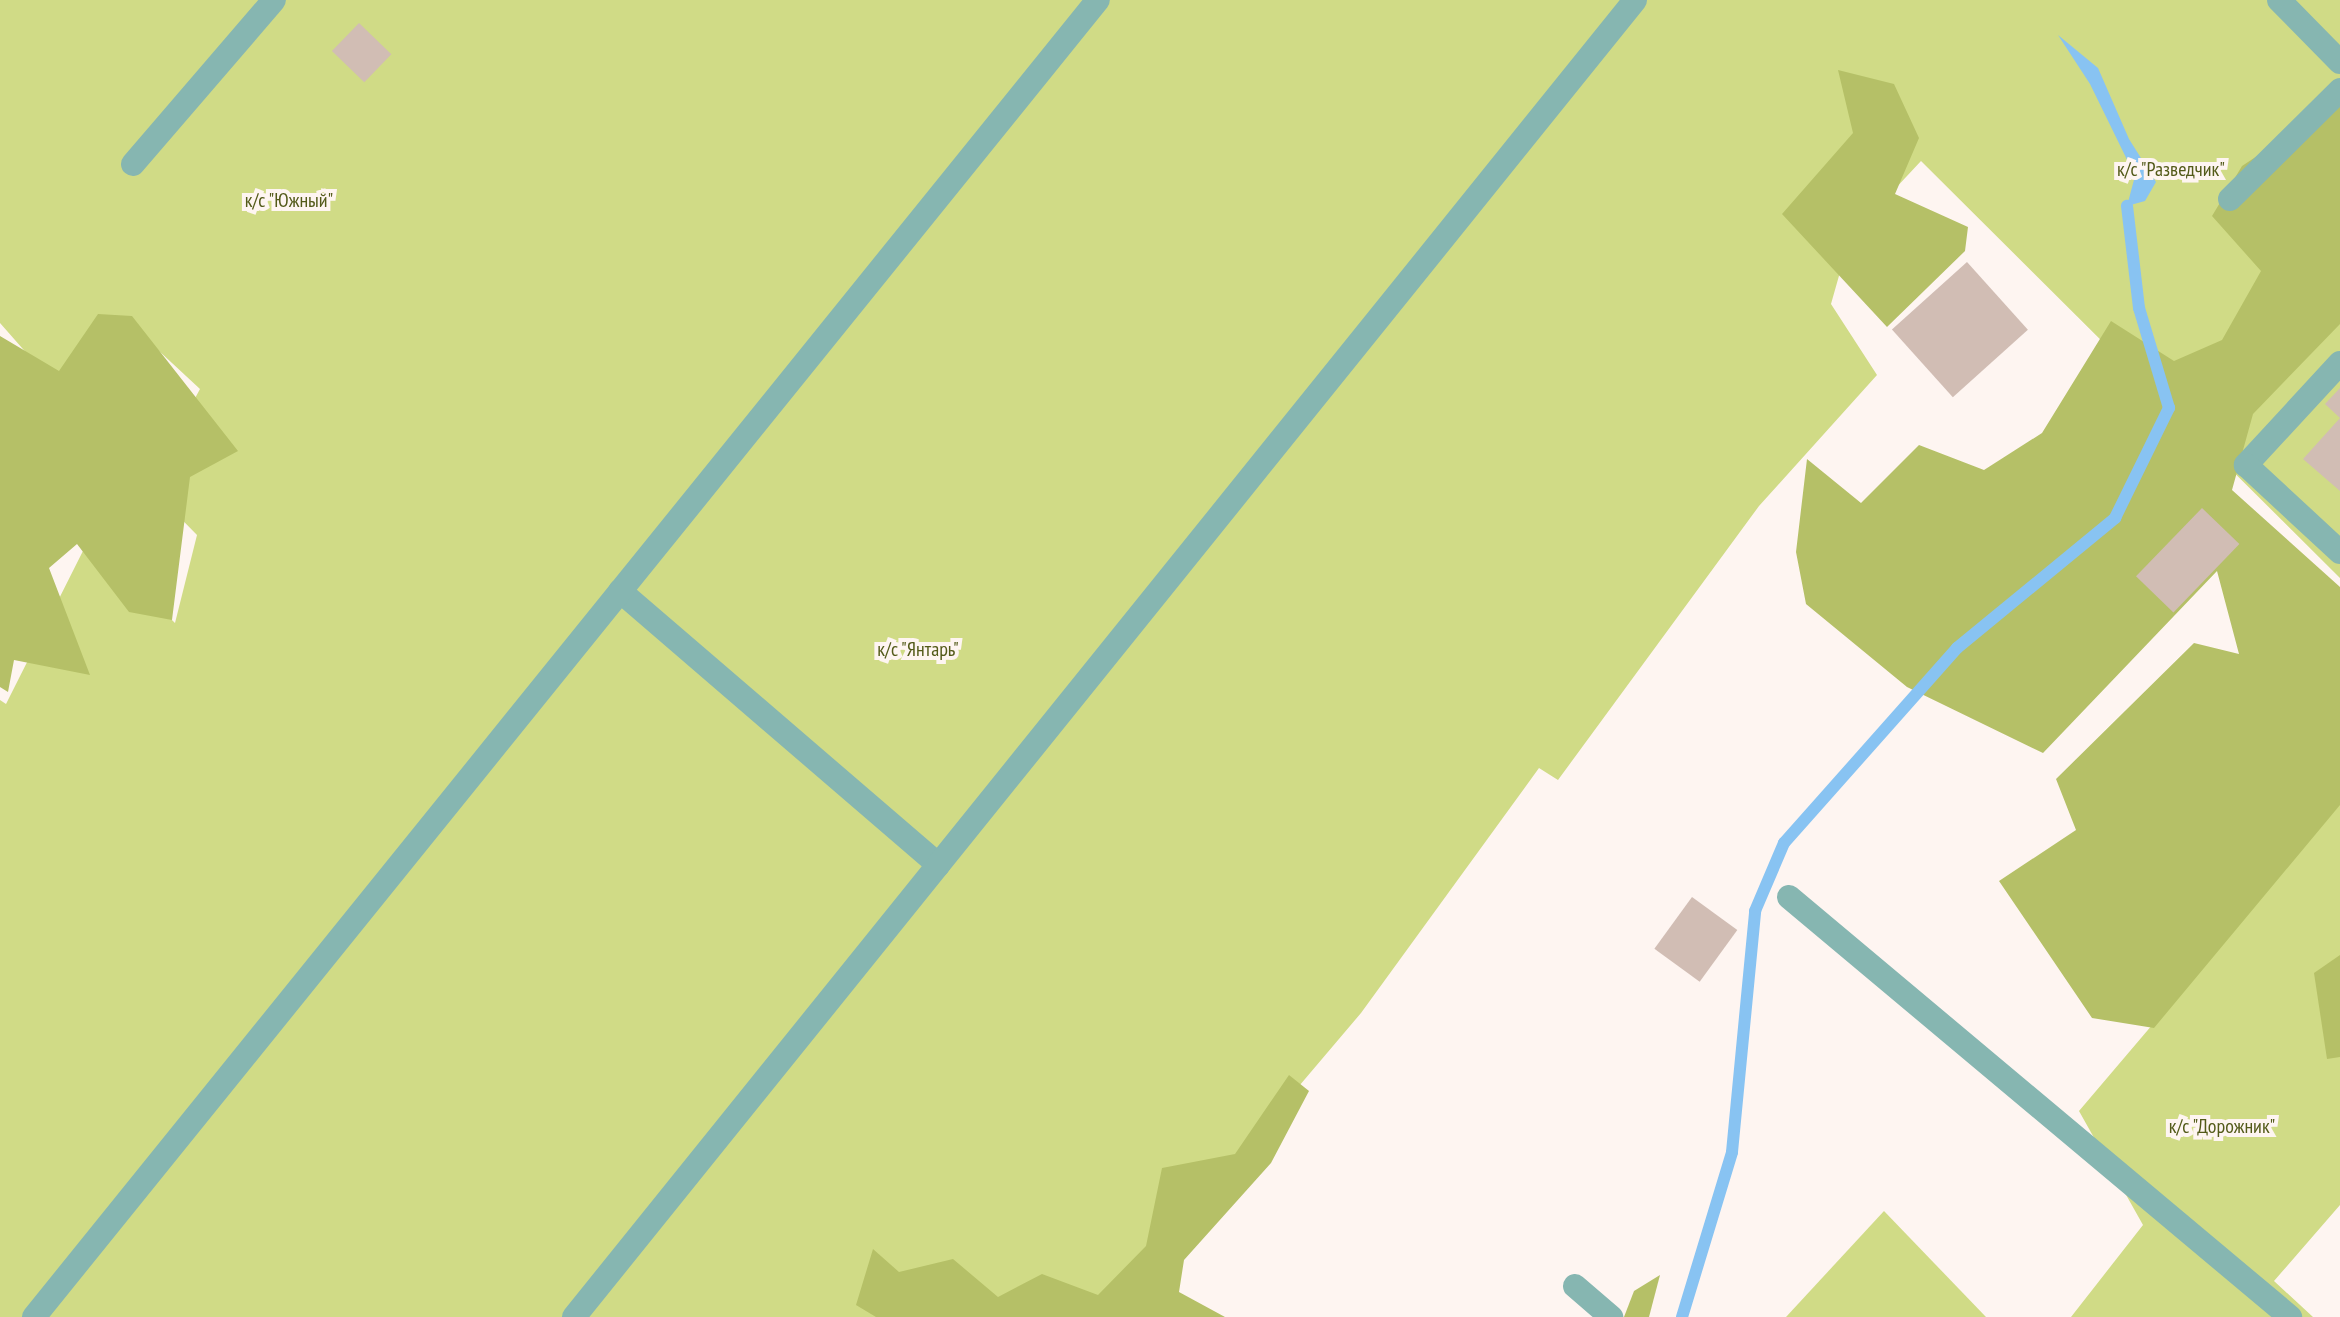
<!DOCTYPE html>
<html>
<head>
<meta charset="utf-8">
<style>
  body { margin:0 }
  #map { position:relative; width:2340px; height:1317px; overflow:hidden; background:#fef5f1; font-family:"PT Sans Narrow",sans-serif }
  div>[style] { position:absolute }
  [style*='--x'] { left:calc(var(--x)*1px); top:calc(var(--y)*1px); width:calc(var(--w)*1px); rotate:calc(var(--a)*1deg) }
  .green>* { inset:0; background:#d0db86 }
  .forest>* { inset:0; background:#b5c067 }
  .water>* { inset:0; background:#88c3f2 }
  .stream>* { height:12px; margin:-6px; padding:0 6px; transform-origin:6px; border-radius:6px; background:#88c3f2 }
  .building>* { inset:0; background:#d1bdb4; transform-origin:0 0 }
  .minor>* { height:24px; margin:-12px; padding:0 12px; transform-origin:12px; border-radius:12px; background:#86b6b1 }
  span { translate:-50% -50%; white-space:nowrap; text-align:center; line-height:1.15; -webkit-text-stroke:8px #fef5f1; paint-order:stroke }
  .park-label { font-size:20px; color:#535a19 }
</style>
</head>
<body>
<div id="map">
  <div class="green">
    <i style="clip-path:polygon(0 0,2340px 0,2340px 578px,1921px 161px,1850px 237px,1831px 304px,1877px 375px,1759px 506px,1558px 780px,1539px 768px,1361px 1013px,1103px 1317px,0 1317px,0 700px,6px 704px,89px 539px,175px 623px,197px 535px,148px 485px,200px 389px,130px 324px,74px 407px,0 323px)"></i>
    <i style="clip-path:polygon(2340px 804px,2340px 1205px,2274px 1281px,2313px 1317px,2071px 1317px,2143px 1225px,2079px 1111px)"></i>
    <i style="clip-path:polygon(1884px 1211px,1986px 1317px,1786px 1317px)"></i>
  </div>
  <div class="forest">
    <i style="clip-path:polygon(1838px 70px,1894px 84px,1919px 138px,1895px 194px,1968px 227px,1965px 251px,1887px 327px,1782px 214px,1853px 133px)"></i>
    <i style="clip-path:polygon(2340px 101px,2340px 324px,2253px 414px,2232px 490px,2340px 587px,2340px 805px,2154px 1028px,2092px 1018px,1999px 881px,2076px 830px,2056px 779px,2194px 643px,2239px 654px,2217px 571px,2043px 753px,1907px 687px,1806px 604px,1796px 552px,1807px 459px,1861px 503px,1919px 445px,1984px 470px,2042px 433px,2111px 321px,2174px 361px,2222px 340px,2261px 271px,2212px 216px,2242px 166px)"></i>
    <i style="clip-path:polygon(98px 314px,132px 316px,238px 451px,190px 477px,172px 620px,129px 612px,77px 544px,49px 568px,90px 675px,14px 660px,8px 692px,0 687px,0 336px,59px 371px)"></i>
    <i style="clip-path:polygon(2340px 955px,2340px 1057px,2327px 1059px,2314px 973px)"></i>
    <i style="clip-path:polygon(1289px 1075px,1309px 1091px,1271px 1163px,1184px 1260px,1179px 1292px,1225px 1317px,876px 1317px,856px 1305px,873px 1249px,899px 1272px,953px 1259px,998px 1297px,1042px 1274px,1098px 1295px,1146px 1246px,1162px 1168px,1235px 1154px)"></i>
    <i style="clip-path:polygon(1660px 1275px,1649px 1317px,1624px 1317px,1634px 1291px)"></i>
  </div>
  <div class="water">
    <i style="clip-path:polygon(2058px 35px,2098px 68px,2129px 139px,2156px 182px,2145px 201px,2127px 206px,2135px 176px,2090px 84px)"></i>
  </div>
  <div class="stream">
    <i style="--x:1682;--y:1317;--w:172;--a:-73.1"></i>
    <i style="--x:1732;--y:1152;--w:242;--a:-84.5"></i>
    <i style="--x:1755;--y:911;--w:74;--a:-66.9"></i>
    <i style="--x:1784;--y:843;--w:261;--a:-48.4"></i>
    <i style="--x:1957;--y:648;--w:205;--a:-39.4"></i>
    <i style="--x:2115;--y:518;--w:123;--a:-63.9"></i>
    <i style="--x:2169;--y:408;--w:104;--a:-106.7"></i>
    <i style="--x:2139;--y:308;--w:103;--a:-96.7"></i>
  </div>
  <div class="building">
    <i style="left:359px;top:23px;width:45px;height:39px;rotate:44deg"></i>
    <i style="left:1967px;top:262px;width:91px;height:101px;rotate:48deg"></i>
    <i style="clip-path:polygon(2340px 388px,2340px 491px,2303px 459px,2340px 418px,2325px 404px)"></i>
    <i style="left:2202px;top:508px;width:52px;height:95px;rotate:44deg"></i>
    <i style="left:1692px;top:897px;width:56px;height:64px;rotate:36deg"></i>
  </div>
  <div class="minor">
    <i style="--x:2279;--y:0;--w:87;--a:45.5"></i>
    <i style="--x:133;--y:164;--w:216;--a:-49.3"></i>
    <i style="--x:2230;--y:199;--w:155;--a:-44.7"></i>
    <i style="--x:2340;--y:363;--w:139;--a:132.7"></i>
    <i style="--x:2246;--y:465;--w:128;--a:42.8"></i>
    <i style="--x:620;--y:591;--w:420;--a:40.7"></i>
    <i style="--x:1789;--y:897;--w:654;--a:39.97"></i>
    <i style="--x:1575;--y:1286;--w:48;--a:40.7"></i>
    <i style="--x:34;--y:1317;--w:1693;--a:-51.07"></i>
    <i style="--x:574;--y:1317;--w:1691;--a:-51.14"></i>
  </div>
  <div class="park-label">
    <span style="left:2171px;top:169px">к/с "Разведчик"</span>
    <span style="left:289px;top:200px">к/с "Южный"</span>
    <span style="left:918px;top:649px">к/с "Янтарь"</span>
    <span style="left:2222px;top:1126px">к/с "Дорожник"</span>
  </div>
</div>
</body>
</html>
